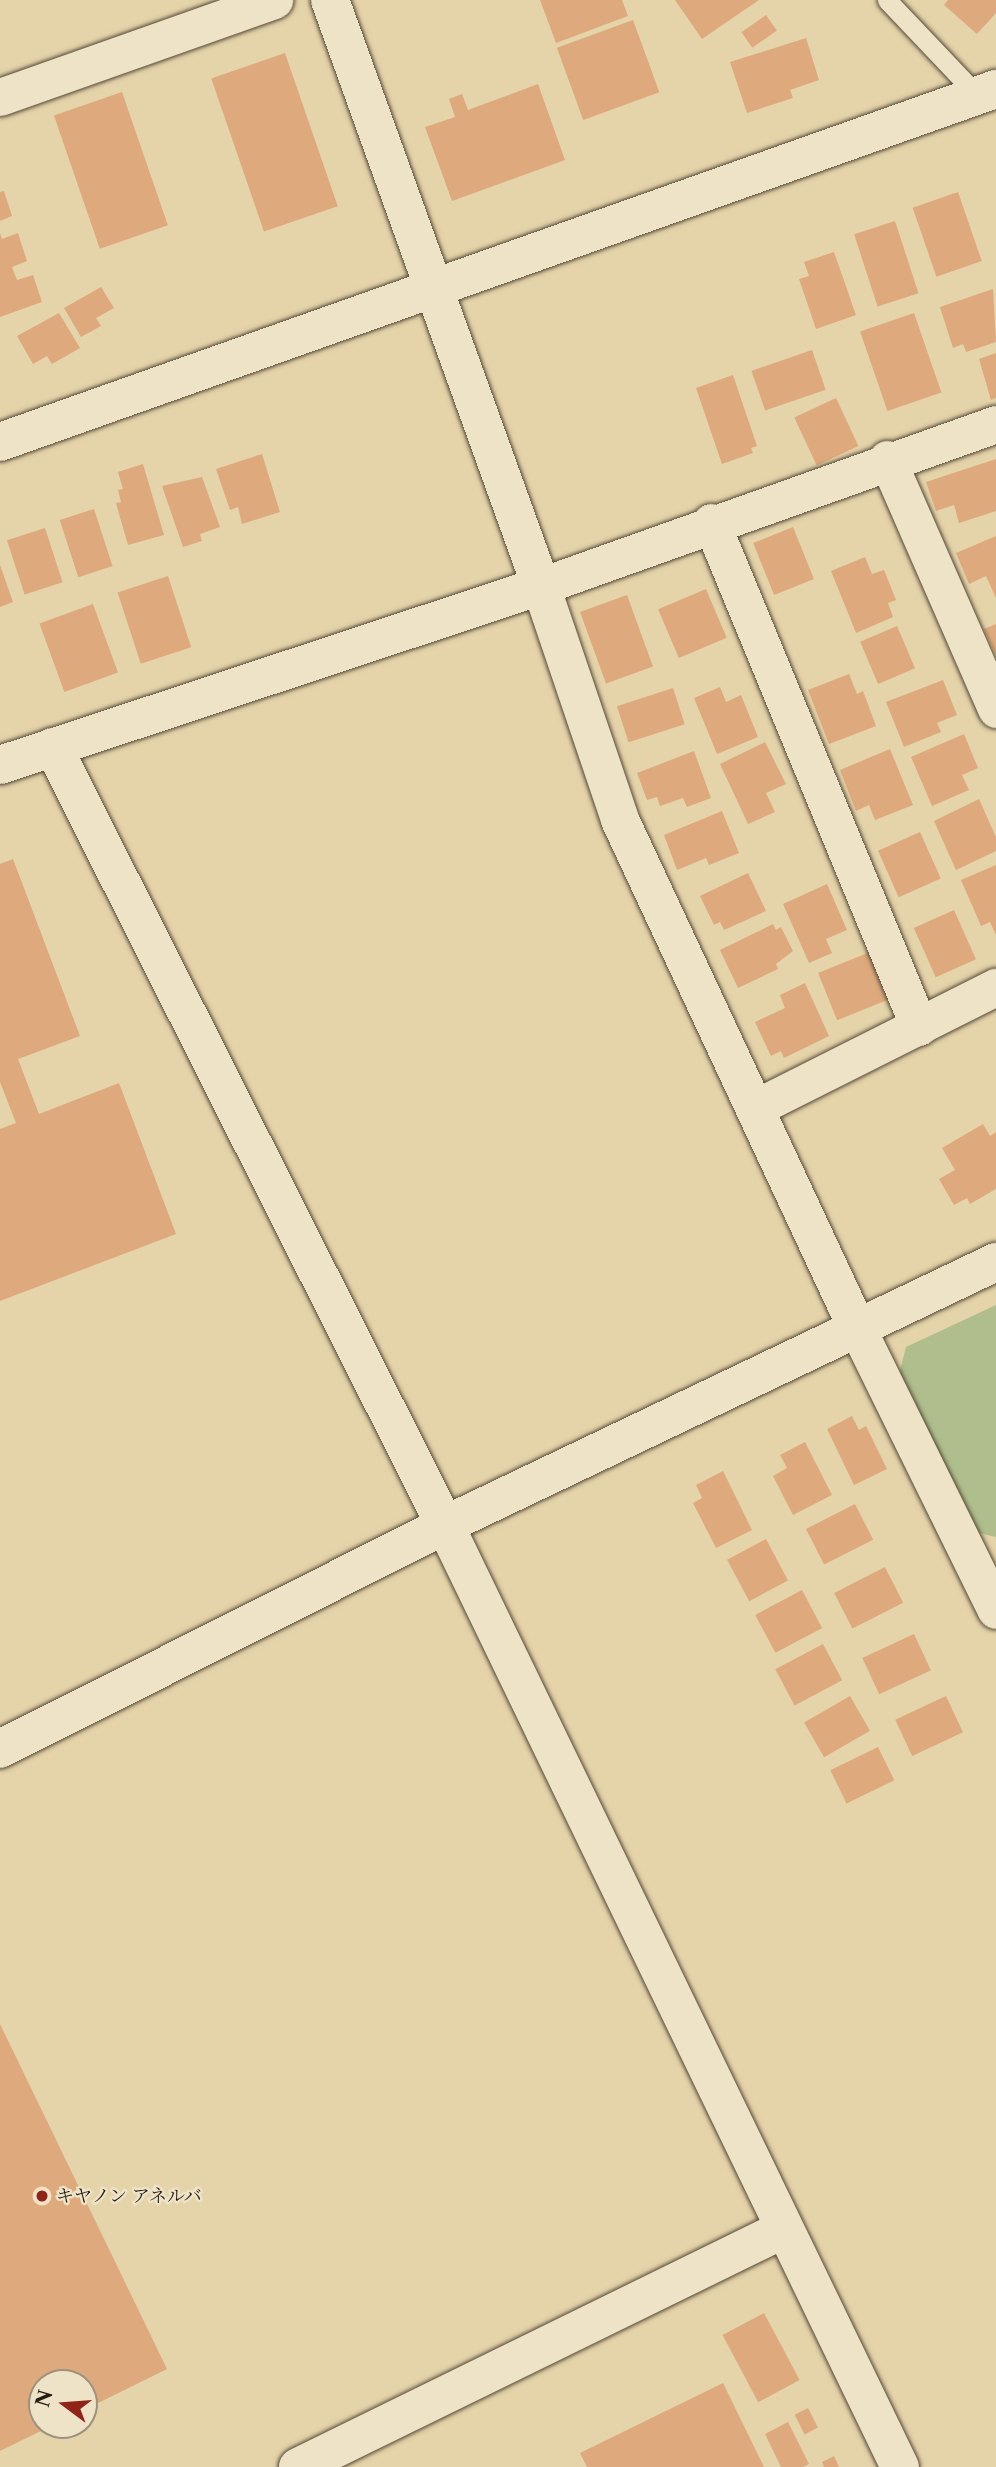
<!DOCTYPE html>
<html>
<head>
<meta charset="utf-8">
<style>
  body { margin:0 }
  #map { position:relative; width:996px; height:2467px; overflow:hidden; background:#e5d3a9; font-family:"Libre Caslon Text","Noto Serif JP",serif }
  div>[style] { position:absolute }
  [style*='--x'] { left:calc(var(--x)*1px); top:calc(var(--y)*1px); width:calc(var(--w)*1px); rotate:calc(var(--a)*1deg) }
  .green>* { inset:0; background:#afbe8c }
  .building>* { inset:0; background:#deaa7d; transform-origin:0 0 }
  .roads { filter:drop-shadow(0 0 2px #544937) drop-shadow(0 0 2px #544937) }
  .service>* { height:19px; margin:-9.5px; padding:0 9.5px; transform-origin:9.5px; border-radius:9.5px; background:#eee2c7 }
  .minor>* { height:37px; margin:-18.5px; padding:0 18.5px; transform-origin:18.5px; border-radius:18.5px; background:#eee2c7 }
  .tertiary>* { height:38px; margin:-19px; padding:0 19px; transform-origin:19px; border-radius:19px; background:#eee2c7 }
  .secondary>* { height:38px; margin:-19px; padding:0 19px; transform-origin:19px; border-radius:19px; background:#eee2c7 }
  .dots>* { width:19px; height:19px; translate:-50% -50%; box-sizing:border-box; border:4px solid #eee2c7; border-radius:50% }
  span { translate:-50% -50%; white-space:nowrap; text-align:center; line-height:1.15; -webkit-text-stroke:5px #eee2c7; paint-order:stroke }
  .poi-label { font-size:18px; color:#241b11 }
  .left { translate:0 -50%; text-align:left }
  .north { position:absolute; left:28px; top:2369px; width:70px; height:70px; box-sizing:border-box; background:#eee2c7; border:2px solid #9d927e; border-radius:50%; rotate:286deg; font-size:19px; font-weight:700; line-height:28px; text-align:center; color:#241b11 }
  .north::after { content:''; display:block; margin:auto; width:24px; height:32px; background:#8f2418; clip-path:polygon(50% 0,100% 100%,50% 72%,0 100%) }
</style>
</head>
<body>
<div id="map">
  <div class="green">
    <i style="clip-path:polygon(996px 1305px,996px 1537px,979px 1533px,899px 1374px,906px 1347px)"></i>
  </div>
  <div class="building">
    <i style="clip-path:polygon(540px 0,622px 0,628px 16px,556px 43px)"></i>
    <i style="clip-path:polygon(675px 0,759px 0,702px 39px)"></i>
    <i style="clip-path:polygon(948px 0,996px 0,996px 13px,977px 34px,944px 5px)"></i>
    <i style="left:766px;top:15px;width:19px;height:30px;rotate:55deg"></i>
    <i style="left:633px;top:20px;width:77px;height:81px;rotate:70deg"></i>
    <i style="clip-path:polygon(806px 38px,819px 80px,790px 90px,793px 98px,747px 113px,730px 62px)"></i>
    <i style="left:285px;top:53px;width:162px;height:78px;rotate:71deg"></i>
    <i style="clip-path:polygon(538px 84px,565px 160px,452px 201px,425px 127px,455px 117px,449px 99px,462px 94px,468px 110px)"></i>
    <i style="left:122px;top:92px;width:141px;height:72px;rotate:71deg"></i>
    <i style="clip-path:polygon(4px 191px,12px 216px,0 221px,0 192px)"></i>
    <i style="left:958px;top:192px;width:73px;height:48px;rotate:71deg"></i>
    <i style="left:895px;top:221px;width:76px;height:43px;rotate:72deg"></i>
    <i style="clip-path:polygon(0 233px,2px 239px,18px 233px,27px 261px,12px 267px,17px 280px,33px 275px,42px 302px,0 317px)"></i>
    <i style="clip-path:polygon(834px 252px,856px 315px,816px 329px,799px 279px,809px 276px,804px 262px)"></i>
    <i style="clip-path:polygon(101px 287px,114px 308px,96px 318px,101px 326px,81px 337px,64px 308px)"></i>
    <i style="clip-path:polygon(993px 289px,996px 342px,966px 352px,963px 344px,953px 348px,940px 307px)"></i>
    <i style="clip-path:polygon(59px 313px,80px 348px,52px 364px,47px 356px,33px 364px,17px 336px)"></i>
    <i style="left:914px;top:313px;width:84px;height:57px;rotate:71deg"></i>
    <i style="left:812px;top:350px;width:42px;height:64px;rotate:71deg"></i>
    <i style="clip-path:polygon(996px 353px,996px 398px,991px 400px,979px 359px)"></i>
    <i style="clip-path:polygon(733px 375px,757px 446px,751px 448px,753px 453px,722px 464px,696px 388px)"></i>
    <i style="left:836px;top:398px;width:53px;height:46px;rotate:65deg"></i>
    <i style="clip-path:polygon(262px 454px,280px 512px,242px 524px,238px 507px,230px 510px,216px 469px)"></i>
    <i style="clip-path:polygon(996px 459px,996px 511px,959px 523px,954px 505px,936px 511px,926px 482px)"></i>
    <i style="clip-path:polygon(143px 464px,164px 535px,128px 545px,116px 503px,121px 502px,118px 490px,123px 489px,118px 472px)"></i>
    <i style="clip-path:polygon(202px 477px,220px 527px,200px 534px,202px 541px,183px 547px,162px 486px)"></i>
    <i style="left:94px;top:509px;width:60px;height:36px;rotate:72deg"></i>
    <i style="left:793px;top:527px;width:56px;height:43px;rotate:68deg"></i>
    <i style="left:45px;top:528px;width:57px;height:40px;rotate:72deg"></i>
    <i style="clip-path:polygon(996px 536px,996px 598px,986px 576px,969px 584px,956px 553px)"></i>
    <i style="clip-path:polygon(865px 557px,872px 574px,884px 570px,896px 600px,888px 603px,893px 617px,856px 633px,831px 571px)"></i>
    <i style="clip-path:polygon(0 565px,13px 602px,0 607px)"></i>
    <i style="left:168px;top:576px;width:75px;height:53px;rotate:72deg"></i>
    <i style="left:706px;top:589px;width:53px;height:52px;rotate:67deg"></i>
    <i style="left:627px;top:595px;width:76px;height:50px;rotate:70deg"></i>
    <i style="left:93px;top:604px;width:73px;height:57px;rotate:70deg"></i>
    <i style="clip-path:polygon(996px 624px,996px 656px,984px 629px)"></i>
    <i style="left:897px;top:626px;width:46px;height:40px;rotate:67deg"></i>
    <i style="clip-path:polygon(849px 674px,857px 694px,863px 691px,876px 726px,829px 744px,808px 690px)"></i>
    <i style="clip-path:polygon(943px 680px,957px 715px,937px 723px,941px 732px,904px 747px,886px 702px)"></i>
    <i style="clip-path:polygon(720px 687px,726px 702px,741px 695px,758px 737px,717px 754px,694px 698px)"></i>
    <i style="left:673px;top:688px;width:38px;height:59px;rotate:72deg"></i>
    <i style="clip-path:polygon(964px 734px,978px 768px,962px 775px,969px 790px,932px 806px,911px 757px)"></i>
    <i style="clip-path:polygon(765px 742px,786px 784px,766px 793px,775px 812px,748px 824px,720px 764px)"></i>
    <i style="clip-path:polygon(890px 749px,913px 805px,875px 820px,869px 805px,856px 811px,840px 770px)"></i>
    <i style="clip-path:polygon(694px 751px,711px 798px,687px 807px,683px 798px,660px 806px,657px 797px,647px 800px,637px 773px)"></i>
    <i style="clip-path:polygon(979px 799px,996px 837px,996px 851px,956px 870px,934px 821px)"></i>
    <i style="clip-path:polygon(722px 811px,739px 853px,709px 865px,706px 858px,677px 870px,664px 835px)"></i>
    <i style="left:920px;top:832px;width:51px;height:46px;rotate:66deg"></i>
    <i style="clip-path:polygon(13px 859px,80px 1036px,18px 1059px,39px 1114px,119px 1083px,176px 1234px,0 1301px,0 1129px,16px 1123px,0 1082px,0 864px)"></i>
    <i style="clip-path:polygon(996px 865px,996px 935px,990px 922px,981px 926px,961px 880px)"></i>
    <i style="clip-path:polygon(748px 873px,766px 911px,724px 930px,720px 922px,714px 925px,700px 896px)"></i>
    <i style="clip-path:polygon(827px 884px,847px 930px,826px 939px,832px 953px,809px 963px,783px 904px)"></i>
    <i style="left:954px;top:910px;width:54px;height:44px;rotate:66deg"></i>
    <i style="clip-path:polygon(773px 924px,776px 930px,781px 927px,793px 951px,776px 964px,778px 969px,738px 988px,720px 950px)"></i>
    <i style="left:870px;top:952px;width:51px;height:56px;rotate:68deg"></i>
    <i style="clip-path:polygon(805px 983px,829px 1036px,784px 1058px,781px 1051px,771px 1056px,755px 1022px,785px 1008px,780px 995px)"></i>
    <i style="clip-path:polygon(983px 1124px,990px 1136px,996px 1132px,996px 1189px,970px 1204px,967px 1198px,954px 1205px,939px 1179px,955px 1170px,942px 1148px)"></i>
    <i style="clip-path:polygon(852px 1416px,859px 1430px,866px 1426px,887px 1469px,854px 1485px,827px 1429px)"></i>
    <i style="clip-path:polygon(805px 1442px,832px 1495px,793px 1515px,773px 1476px,787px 1468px,780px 1455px)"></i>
    <i style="clip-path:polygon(723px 1471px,752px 1530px,716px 1548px,693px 1503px,702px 1498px,696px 1485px)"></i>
    <i style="left:855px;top:1504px;width:40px;height:55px;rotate:63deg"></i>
    <i style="left:766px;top:1539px;width:47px;height:44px;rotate:62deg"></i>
    <i style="left:885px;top:1567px;width:40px;height:57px;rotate:63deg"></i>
    <i style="left:802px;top:1590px;width:43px;height:53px;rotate:62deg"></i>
    <i style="left:914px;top:1634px;width:40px;height:57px;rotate:65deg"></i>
    <i style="left:823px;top:1644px;width:41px;height:54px;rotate:62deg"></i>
    <i style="left:850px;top:1696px;width:40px;height:53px;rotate:60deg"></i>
    <i style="left:946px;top:1696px;width:40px;height:56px;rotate:65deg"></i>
    <i style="left:878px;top:1747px;width:37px;height:53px;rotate:64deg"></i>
    <i style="clip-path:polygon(0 2024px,167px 2369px,84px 2410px,84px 2383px,42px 2383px,42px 2425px,53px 2425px,0 2451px)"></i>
    <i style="left:764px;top:2313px;width:76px;height:47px;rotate:62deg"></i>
    <i style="clip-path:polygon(723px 2383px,764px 2467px,587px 2467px,580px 2453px)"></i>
    <i style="left:808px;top:2408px;width:22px;height:15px;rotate:63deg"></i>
    <i style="clip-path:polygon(788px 2422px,809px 2464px,803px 2467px,781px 2467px,765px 2434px)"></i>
    <i style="clip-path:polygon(834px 2456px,839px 2467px,824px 2467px,822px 2462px)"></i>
  </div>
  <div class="roads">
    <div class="service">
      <i style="--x:887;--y:0;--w:131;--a:46.5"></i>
    </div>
    <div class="minor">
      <i style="--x:0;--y:97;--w:291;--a:-19.5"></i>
      <i style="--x:887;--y:459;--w:273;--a:66.4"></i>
      <i style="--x:711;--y:522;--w:546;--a:67.61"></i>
      <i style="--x:541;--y:586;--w:483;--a:-19.6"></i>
      <i style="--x:755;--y:1108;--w:270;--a:-26.7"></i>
      <i style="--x:858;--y:1330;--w:312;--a:63.8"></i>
    </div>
    <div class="tertiary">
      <i style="--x:330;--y:0;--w:623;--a:70.2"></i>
      <i style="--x:541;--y:586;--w:247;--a:71.3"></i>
      <i style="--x:620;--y:820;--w:563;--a:64.98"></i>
      <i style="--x:53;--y:747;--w:871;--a:63.26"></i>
      <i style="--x:445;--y:1525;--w:1046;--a:64.22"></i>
      <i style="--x:0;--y:765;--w:570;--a:-18.31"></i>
      <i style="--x:0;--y:1749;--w:498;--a:-26.7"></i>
      <i style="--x:445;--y:1525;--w:611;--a:-25.52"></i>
      <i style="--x:298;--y:2467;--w:541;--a:-26.09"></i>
    </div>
    <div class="secondary">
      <i style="--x:0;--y:442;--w:1057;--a:-19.52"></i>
    </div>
  </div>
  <div class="dots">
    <i style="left:42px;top:2196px;background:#8f2418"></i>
  </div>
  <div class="poi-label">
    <span class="left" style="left:56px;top:2196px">キヤノン アネルバ</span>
  </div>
  <div class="north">N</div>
</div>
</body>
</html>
